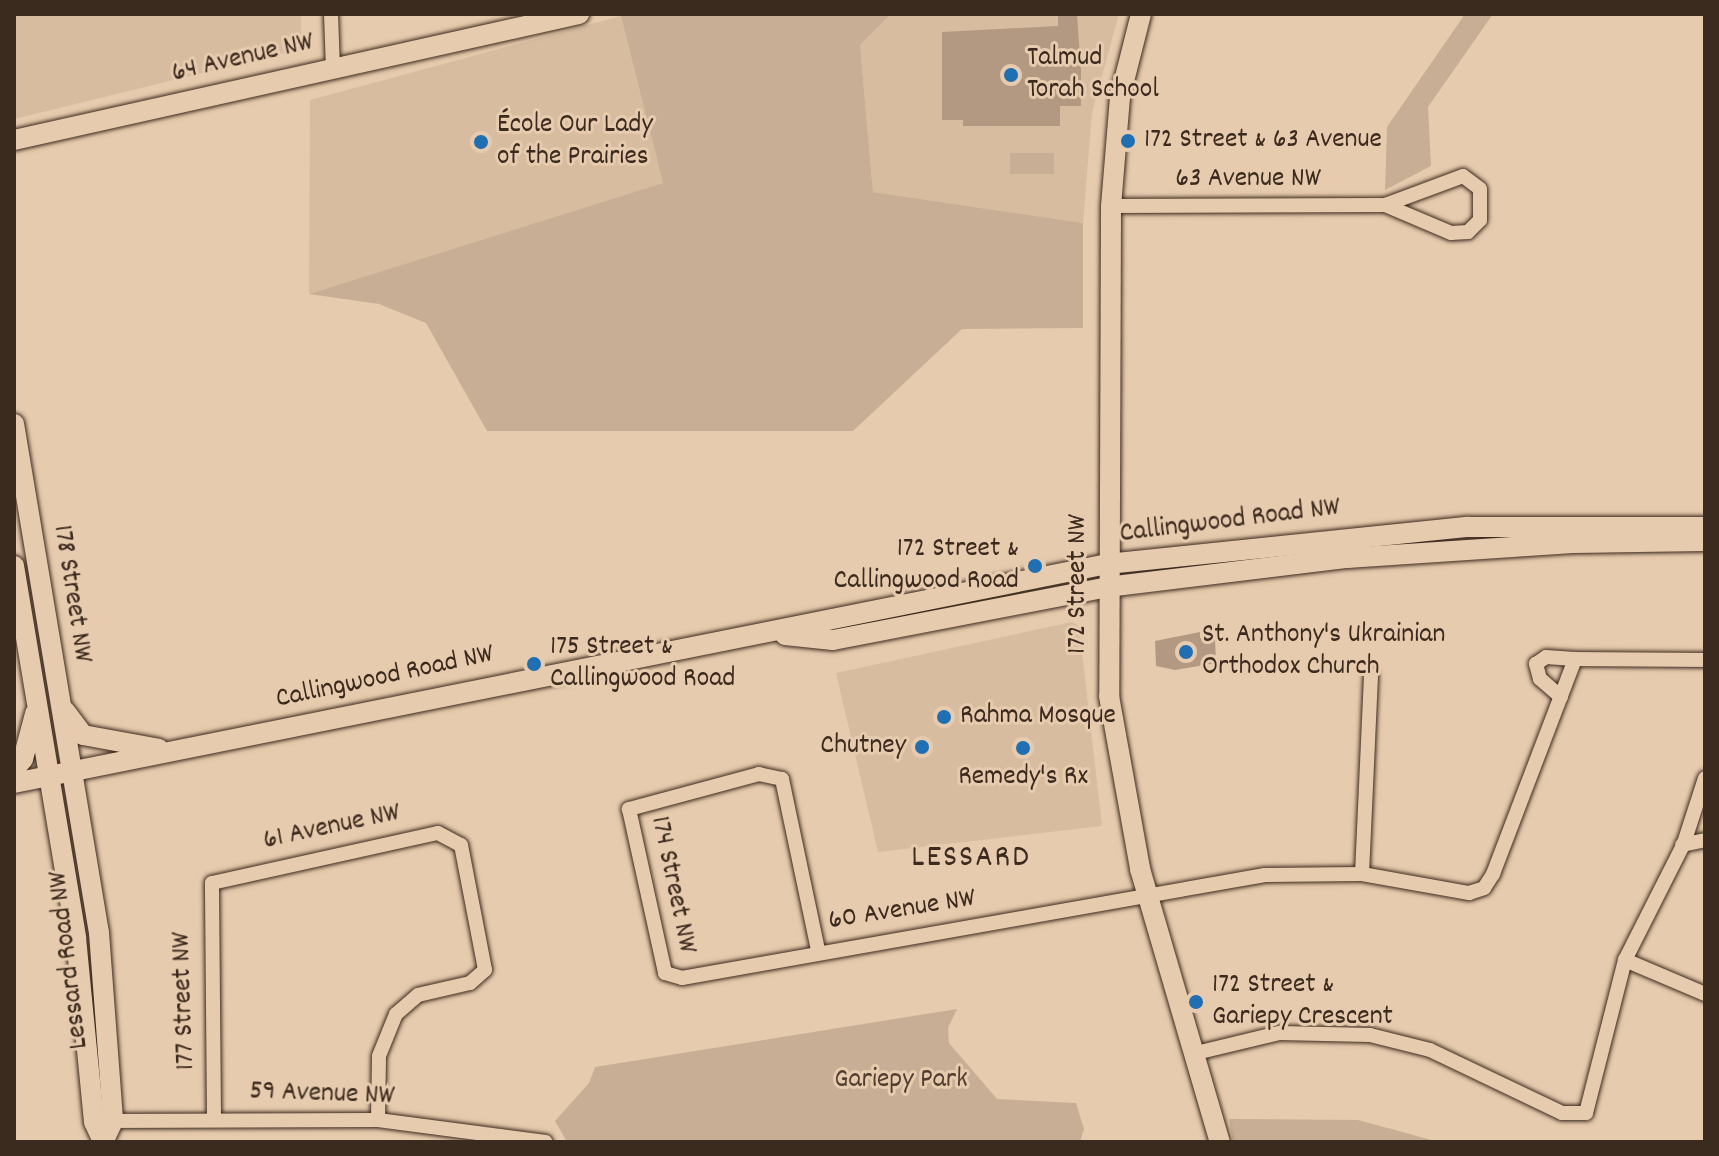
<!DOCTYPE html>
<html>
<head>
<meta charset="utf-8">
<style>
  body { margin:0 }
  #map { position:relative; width:1719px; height:1156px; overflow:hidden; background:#e7cbae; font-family:Dekko,sans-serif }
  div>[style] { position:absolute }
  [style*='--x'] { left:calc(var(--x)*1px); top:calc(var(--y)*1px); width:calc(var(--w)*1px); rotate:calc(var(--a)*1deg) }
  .built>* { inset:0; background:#d7bca0 }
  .green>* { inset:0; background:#c8ae94; transform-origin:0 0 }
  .building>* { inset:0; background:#b39981 }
  .roads { filter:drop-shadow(0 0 2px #3b2a1e) drop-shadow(0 0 2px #3b2a1e) }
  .street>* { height:14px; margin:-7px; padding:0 7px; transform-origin:7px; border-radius:7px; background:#e7cbae }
  .secondary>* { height:20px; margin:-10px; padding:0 10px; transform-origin:10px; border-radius:10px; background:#e7cbae }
  .dots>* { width:22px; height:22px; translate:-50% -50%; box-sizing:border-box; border:4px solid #e7cbae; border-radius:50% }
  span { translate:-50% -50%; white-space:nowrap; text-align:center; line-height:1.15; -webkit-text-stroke:6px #e7cbae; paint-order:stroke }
  .street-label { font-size:28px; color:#3b2a1e }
  .poi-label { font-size:28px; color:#3b2a1e }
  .left { translate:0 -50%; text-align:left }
  .right { translate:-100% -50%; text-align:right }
  .park-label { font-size:28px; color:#503e30 }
  .quarter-label { font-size:32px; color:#3b2a1e; letter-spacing:2px }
  .frame { position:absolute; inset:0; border:16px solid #3b2a1e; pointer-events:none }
</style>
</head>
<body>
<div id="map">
  <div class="built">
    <i style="clip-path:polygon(14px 14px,301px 14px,301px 49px,14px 119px)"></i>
    <i style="clip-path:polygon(891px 14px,1119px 14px,1092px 112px,1083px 223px,873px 192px,860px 45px)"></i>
    <i style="clip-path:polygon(621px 16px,663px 183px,309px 294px,310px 100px)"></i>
    <i style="clip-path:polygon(1072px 622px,1079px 626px,1102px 826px,878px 852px,836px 673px)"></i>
  </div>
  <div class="green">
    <i style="clip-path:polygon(628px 14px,891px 14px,860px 45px,873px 192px,1083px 223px,1083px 328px,962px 329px,853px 431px,487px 431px,426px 323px,379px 304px,309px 294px,663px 183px,621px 16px)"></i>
    <i style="clip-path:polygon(1465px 14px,1493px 14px,1428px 107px,1431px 166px,1385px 190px,1387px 127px)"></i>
    <i style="left:1010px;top:153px;width:44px;height:21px"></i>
    <i style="clip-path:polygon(957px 1009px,948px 1028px,949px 1043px,997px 1099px,1076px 1103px,1084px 1129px,1080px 1142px,567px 1142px,555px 1121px,589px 1083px,595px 1067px)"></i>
    <i style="clip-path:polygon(1229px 1119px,1358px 1120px,1439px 1142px,1233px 1142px)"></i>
  </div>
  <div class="building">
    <i style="clip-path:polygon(1058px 15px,1077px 15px,1081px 70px,1081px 106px,1060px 106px,1060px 126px,963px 126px,963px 120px,942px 120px,942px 32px,1058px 26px)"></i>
    <i style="clip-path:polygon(1200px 632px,1200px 638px,1215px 638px,1216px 663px,1175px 670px,1156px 666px,1155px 641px)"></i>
  </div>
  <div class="roads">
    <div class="street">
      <i style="--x:331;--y:14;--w:54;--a:87.9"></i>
      <i style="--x:1463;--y:176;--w:21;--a:37"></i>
      <i style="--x:1480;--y:189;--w:31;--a:90"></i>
      <i style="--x:1480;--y:220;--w:17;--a:135"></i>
      <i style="--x:1468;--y:232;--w:17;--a:177"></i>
      <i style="--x:1451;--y:233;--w:72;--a:-157"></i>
      <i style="--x:1385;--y:205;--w:83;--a:-20.4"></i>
      <i style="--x:1111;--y:206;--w:274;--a:-0.2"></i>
      <i style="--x:1561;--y:697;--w:28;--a:-139"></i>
      <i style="--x:1540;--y:679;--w:16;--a:-105"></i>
      <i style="--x:1536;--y:664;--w:12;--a:-35"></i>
      <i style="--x:1546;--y:657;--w:29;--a:4"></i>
      <i style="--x:1682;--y:845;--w:24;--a:-12"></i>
      <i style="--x:1362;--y:874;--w:199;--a:-87.4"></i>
      <i style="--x:818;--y:950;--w:175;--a:-101.9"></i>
      <i style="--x:782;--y:779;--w:24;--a:-168"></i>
      <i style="--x:759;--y:774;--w:135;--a:164.9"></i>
      <i style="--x:629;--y:809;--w:168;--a:77.6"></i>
      <i style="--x:665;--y:973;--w:18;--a:16"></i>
      <i style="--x:682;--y:978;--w:592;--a:-10.02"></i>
      <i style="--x:1265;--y:875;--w:97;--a:-0.6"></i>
      <i style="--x:1362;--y:874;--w:109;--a:10.1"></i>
      <i style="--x:1469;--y:893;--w:16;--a:-18"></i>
      <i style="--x:1484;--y:888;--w:17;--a:-57"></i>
      <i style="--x:1493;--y:874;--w:230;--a:-69.1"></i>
      <i style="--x:1575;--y:659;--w:130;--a:0.4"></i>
      <i style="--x:1625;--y:960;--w:87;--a:23"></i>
      <i style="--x:1196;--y:1053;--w:85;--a:-13.5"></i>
      <i style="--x:1279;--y:1033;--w:91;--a:1.3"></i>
      <i style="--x:1370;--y:1035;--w:62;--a:14"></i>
      <i style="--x:1430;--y:1050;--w:146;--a:25.5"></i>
      <i style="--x:1562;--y:1113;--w:24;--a:0"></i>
      <i style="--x:1586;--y:1113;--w:158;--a:-75.7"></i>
      <i style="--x:1625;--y:960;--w:131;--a:-63.2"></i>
      <i style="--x:1684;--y:843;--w:68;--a:-72.1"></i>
      <i style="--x:214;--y:1118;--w:235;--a:-90.5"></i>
      <i style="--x:212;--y:883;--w:231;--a:-12.5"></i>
      <i style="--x:438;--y:833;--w:26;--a:28"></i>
      <i style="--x:461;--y:845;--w:127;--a:79.1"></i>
      <i style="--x:485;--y:970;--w:20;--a:139"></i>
      <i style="--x:470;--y:983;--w:53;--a:167"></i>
      <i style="--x:418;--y:995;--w:29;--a:139"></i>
      <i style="--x:396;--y:1014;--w:45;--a:112"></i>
      <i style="--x:379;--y:1056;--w:64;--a:90.9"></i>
      <i style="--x:105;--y:1121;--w:273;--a:-0.2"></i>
      <i style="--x:378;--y:1120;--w:169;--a:7.5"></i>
    </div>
    <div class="secondary">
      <i style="--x:1141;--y:14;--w:86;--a:104.2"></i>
      <i style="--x:1120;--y:97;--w:109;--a:94.7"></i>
      <i style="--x:1111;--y:206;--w:490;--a:90.2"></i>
      <i style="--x:1109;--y:696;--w:176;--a:79.8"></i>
      <i style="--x:1140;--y:869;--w:284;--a:73.7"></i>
      <i style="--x:14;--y:140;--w:579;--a:-12.57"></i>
      <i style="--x:14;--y:424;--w:516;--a:80.52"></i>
      <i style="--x:99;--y:933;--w:189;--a:85.7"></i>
      <i style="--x:113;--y:1121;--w:23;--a:115"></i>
      <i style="--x:14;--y:566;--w:377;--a:80.5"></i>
      <i style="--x:76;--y:938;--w:185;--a:84.4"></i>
      <i style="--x:94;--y:1122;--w:21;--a:65"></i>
      <i style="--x:785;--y:635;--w:48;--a:5.9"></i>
      <i style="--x:833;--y:640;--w:279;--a:-10.9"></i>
      <i style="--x:1107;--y:587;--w:242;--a:-6.9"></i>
      <i style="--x:1347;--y:558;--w:226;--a:-3.8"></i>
      <i style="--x:1573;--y:543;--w:132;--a:-0.9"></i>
      <i style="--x:65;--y:711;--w:30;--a:53"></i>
      <i style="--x:83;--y:735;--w:77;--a:10.4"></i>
      <i style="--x:14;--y:770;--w:14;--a:-51"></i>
      <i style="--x:23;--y:759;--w:47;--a:-75.1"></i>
      <i style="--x:14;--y:783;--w:1115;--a:-11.33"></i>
      <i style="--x:1107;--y:564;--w:363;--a:-5.9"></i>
      <i style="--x:1468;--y:527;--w:237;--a:0"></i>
    </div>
  </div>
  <div class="dots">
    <i style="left:1011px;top:75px;background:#1f6fb2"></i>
    <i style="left:1128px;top:141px;background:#1f6fb2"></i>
    <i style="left:481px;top:142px;background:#1f6fb2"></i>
    <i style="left:1035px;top:566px;background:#1f6fb2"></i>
    <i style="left:1186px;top:652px;background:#1f6fb2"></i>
    <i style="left:534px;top:664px;background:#1f6fb2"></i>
    <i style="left:944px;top:717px;background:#1f6fb2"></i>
    <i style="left:922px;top:747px;background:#1f6fb2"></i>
    <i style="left:1023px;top:748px;background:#1f6fb2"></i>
    <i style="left:1196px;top:1002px;background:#1f6fb2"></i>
  </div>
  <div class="street-label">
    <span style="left:243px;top:59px;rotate:-13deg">64 Avenue NW</span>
    <span style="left:1248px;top:180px">63 Avenue NW</span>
    <span style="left:1230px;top:522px;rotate:-7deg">Callingwood Road NW</span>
    <span style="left:1079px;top:584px;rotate:-90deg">172 Street NW</span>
    <span style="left:71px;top:594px;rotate:81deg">178 Street NW</span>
    <span style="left:385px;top:678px;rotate:-12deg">Callingwood Road NW</span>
    <span style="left:332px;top:828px;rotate:-12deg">61 Avenue NW</span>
    <span style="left:672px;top:885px;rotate:78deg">174 Street NW</span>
    <span style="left:902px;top:911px;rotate:-9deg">60 Avenue NW</span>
    <span style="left:70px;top:960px;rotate:-97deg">Lessard Road NW</span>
    <span style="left:185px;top:1001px;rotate:-92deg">177 Street NW</span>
    <span style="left:322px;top:1095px;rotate:2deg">59 Avenue NW</span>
  </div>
  <div class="poi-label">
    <span class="left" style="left:1027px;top:75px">Talmud<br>Torah School</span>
    <span class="left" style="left:497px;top:142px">École Our Lady<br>of the Prairies</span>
    <span class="left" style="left:1144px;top:141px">172 Street &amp; 63 Avenue</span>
    <span class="right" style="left:1019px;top:566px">172 Street &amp;<br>Callingwood Road</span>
    <span class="left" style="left:1202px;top:652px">St. Anthony's Ukrainian<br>Orthodox Church</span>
    <span class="left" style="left:550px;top:664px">175 Street &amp;<br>Callingwood Road</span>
    <span class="left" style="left:960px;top:717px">Rahma Mosque</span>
    <span class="right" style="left:906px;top:747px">Chutney</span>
    <span style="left:1023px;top:778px">Remedy's Rx</span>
    <span class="left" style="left:1212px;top:1002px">172 Street &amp;<br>Gariepy Crescent</span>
  </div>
  <div class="park-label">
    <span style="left:901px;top:1081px">Gariepy Park</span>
  </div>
  <div class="quarter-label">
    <span style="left:971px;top:859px">LESSARD</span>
  </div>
  <div class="frame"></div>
</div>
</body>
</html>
